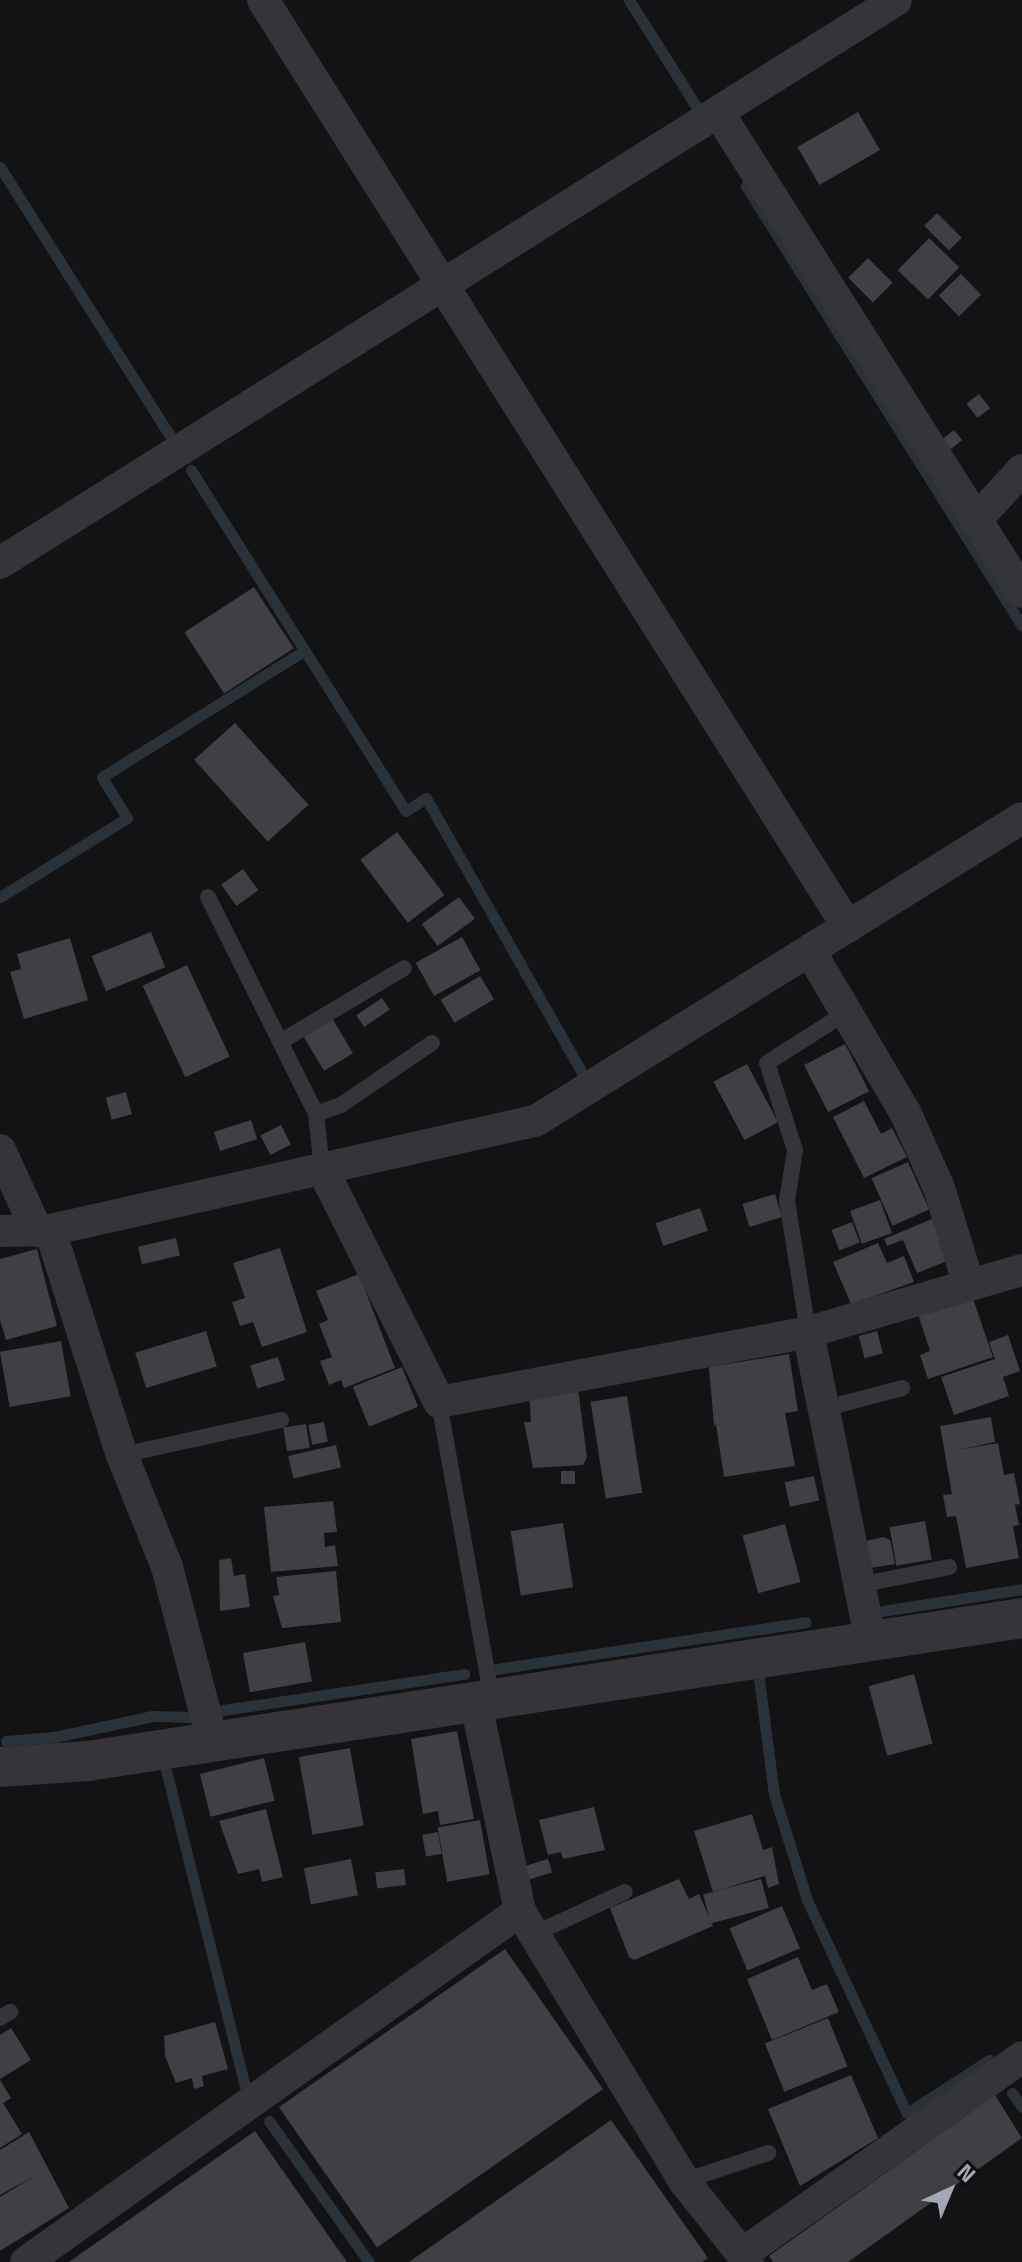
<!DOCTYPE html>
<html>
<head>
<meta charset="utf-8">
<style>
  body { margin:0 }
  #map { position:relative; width:1022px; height:2262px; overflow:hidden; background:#131214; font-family:"Titillium Web",sans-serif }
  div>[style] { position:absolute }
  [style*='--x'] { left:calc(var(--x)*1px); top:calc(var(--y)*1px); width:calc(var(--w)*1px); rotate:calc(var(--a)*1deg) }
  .stream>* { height:11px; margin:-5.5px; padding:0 5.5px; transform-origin:5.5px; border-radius:5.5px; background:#2b3139 }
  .building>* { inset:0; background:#3f3f44; transform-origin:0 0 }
  .service>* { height:16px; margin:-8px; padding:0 8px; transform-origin:8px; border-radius:8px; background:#343439 }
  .minor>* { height:32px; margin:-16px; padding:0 16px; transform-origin:16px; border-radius:16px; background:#343439 }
  .tertiary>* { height:40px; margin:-20px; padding:0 20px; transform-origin:20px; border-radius:20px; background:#343439 }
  span { translate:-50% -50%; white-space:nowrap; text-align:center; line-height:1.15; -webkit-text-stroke:6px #0e0e0f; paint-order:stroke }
  .north { position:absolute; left:910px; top:2150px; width:80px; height:80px; -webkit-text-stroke:6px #0e0e0f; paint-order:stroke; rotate:44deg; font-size:22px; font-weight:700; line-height:32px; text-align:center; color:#a4a7b4 }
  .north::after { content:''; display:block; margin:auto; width:28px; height:36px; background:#a4a7b4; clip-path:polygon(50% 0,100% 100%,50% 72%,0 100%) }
</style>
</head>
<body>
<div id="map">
  <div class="stream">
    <i style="--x:629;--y:0;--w:129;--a:57.7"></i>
    <i style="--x:0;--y:167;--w:320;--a:57.7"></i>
    <i style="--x:746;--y:186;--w:519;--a:57.9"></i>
    <i style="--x:191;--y:470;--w:403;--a:57.8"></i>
    <i style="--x:406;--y:811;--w:24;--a:-33"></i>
    <i style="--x:426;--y:798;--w:316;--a:60.4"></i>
    <i style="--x:0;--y:897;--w:150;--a:-31.9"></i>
    <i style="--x:127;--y:818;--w:48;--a:-121.4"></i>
    <i style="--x:102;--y:777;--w:239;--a:-32"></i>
    <i style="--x:882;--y:1611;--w:142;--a:-8.9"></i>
    <i style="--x:496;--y:1669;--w:313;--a:-8.6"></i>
    <i style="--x:759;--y:1679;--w:116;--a:82.6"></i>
    <i style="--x:774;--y:1794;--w:111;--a:72.7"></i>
    <i style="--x:807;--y:1900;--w:235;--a:64.9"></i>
    <i style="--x:907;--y:2113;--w:98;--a:-32.9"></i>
    <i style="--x:223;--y:1710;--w:244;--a:-8.5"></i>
    <i style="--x:6;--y:1741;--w:48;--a:-4.8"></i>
    <i style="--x:54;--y:1737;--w:101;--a:-12"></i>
    <i style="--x:153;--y:1716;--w:40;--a:1.4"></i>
    <i style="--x:166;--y:1770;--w:326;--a:76"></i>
    <i style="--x:1012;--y:2093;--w:17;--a:54"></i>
    <i style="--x:269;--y:2121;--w:173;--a:54.7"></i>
  </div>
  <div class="building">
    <i style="left:858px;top:112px;width:44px;height:70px;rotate:60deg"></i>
    <i style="left:937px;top:213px;width:35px;height:18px;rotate:45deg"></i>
    <i style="left:929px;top:238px;width:42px;height:45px;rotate:44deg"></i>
    <i style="left:868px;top:258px;width:35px;height:28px;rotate:45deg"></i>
    <i style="left:961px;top:274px;width:29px;height:31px;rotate:46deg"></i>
    <i style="left:979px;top:394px;width:18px;height:16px;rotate:52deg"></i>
    <i style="left:954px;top:430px;width:13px;height:19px;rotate:51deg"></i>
    <i style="left:254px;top:587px;width:73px;height:83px;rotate:57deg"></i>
    <i style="left:235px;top:723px;width:110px;height:55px;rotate:48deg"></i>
    <i style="left:397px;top:832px;width:79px;height:46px;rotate:53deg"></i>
    <i style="left:243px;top:869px;width:26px;height:27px;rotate:54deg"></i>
    <i style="left:459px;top:897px;width:27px;height:46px;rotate:54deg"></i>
    <i style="left:151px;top:932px;width:38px;height:64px;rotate:68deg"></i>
    <i style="left:462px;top:937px;width:38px;height:53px;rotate:61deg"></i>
    <i style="clip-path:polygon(70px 938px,88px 1000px,24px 1019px,10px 972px,21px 969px,17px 954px)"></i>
    <i style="left:187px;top:965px;width:101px;height:49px;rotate:65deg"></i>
    <i style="left:480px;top:976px;width:27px;height:46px;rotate:59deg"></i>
    <i style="left:382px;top:998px;width:14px;height:31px;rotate:56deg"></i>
    <i style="left:332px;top:1018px;width:41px;height:34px;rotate:59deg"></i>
    <i style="left:845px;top:1044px;width:53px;height:46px;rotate:63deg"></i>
    <i style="left:747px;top:1064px;width:66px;height:38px;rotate:62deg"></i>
    <i style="left:126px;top:1092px;width:23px;height:21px;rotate:75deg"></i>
    <i style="clip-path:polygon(864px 1101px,881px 1134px,892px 1128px,907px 1157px,864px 1178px,833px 1117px)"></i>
    <i style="left:251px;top:1120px;width:20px;height:39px;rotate:72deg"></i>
    <i style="left:281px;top:1125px;width:22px;height:23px;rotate:63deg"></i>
    <i style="left:908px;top:1162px;width:52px;height:40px;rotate:66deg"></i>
    <i style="left:775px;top:1194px;width:24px;height:34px;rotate:73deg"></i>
    <i style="left:880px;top:1200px;width:35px;height:32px;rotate:70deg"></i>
    <i style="left:700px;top:1208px;width:24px;height:47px;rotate:71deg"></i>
    <i style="clip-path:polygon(932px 1219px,950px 1260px,917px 1273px,903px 1240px,887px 1246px,884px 1239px)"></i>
    <i style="left:852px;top:1222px;width:22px;height:22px;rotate:69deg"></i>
    <i style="left:176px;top:1238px;width:18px;height:39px;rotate:77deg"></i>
    <i style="clip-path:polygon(878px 1243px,887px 1263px,904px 1256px,914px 1282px,851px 1304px,833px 1262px)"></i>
    <i style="clip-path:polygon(280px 1248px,307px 1332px,262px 1347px,253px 1322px,240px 1326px,232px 1302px,245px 1298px,233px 1263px)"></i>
    <i style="clip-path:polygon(37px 1249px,57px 1326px,6px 1340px,0 1320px,0 1259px)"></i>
    <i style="clip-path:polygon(359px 1274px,395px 1368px,344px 1388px,341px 1380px,329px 1385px,320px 1361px,332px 1357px,319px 1324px,328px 1320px,316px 1291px)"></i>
    <i style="clip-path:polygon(972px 1296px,993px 1357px,928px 1379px,920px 1355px,930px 1351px,918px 1314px)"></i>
    <i style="left:206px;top:1331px;width:37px;height:74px;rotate:73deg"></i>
    <i style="left:877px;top:1331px;width:23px;height:19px;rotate:75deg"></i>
    <i style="clip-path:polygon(1008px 1335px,1020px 1371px,1003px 1377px,1009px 1396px,954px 1415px,941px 1377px,995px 1359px,989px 1342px)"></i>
    <i style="left:61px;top:1341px;width:56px;height:62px;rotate:80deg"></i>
    <i style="clip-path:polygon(789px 1354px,798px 1411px,785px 1413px,795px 1466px,724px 1477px,716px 1425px,724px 1424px,714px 1425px,709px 1367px)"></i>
    <i style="left:278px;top:1357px;width:24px;height:29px;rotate:73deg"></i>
    <i style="left:402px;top:1367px;width:43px;height:53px;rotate:68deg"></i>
    <i style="clip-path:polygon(578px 1388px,587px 1458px,583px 1465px,533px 1468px,524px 1422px,531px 1422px,529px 1391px)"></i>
    <i style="left:627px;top:1396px;width:98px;height:37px;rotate:81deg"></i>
    <i style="clip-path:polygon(991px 1417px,995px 1442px,958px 1450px,998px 1443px,1004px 1475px,1014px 1473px,1020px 1504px,1015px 1505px,1019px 1525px,1013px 1526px,1019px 1558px,966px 1568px,956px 1516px,947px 1517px,943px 1495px,952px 1494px,940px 1426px)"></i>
    <i style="left:324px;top:1422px;width:20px;height:16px;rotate:79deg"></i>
    <i style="left:306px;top:1424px;width:24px;height:23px;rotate:81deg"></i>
    <i style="left:336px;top:1445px;width:23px;height:49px;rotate:77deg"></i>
    <i style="left:561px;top:1471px;width:14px;height:13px"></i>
    <i style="left:814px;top:1476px;width:25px;height:30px;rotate:78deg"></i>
    <i style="clip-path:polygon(333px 1501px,337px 1532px,324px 1533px,325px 1547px,335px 1545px,338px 1566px,271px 1572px,264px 1507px)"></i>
    <i style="left:925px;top:1521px;width:39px;height:36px;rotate:80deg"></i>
    <i style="left:563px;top:1523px;width:65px;height:53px;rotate:81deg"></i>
    <i style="left:785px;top:1524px;width:60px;height:44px;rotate:75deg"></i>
    <i style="clip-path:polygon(884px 1537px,890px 1540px,895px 1564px,871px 1568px,866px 1541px)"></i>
    <i style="clip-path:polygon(231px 1558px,234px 1576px,245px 1574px,250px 1607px,220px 1611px,219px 1560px)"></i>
    <i style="clip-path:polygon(336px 1571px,341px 1622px,282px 1628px,273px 1596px,279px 1595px,276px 1577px)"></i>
    <i style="left:305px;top:1642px;width:40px;height:63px;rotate:80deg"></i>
    <i style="left:914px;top:1674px;width:72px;height:47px;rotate:75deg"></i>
    <i style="clip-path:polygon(457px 1731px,474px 1819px,440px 1825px,438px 1811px,423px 1814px,411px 1739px)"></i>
    <i style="left:350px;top:1748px;width:79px;height:52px;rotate:80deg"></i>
    <i style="left:264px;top:1758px;width:44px;height:66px;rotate:76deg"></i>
    <i style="clip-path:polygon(594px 1807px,605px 1850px,563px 1859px,561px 1852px,548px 1855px,539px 1820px)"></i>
    <i style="clip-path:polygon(266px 1809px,283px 1877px,262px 1882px,259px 1869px,238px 1874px,219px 1821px)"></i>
    <i style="clip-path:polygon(752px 1814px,763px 1850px,772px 1847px,779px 1884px,768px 1888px,765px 1876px,713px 1892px,694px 1831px)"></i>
    <i style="left:480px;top:1820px;width:55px;height:43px;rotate:80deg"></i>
    <i style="left:438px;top:1832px;width:22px;height:16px;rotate:80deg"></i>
    <i style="left:351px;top:1859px;width:37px;height:48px;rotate:79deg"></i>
    <i style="left:548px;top:1859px;width:14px;height:24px;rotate:73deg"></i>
    <i style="left:404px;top:1869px;width:16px;height:29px;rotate:83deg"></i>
    <i style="clip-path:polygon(679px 1879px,689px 1899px,699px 1894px,713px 1926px,634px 1960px,629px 1957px,610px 1908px)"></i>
    <i style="left:761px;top:1879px;width:30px;height:60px;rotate:75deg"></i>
    <i style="left:782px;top:1906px;width:46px;height:57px;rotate:67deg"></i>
    <i style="left:505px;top:1949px;width:171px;height:276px;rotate:55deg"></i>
    <i style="clip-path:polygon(798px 1957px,812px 1990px,827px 1984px,839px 2012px,772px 2040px,747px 1979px)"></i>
    <i style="left:828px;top:2018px;width:52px;height:68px;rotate:68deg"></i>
    <i style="clip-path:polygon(215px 2022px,228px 2069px,202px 2076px,204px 2086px,194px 2089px,192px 2078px,176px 2083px,165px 2056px,164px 2036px)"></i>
    <i style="clip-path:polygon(11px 2028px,31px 2060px,0 2079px,0 2035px)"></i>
    <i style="clip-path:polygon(851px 2075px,878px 2138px,800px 2186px,768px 2109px)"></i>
    <i style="clip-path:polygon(0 2080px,11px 2098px,3px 2103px,22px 2134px,0 2148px)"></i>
    <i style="clip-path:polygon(995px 2095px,1022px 2138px,848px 2262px,773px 2262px,769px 2256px)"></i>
    <i style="clip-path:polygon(611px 2120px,708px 2258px,702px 2262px,409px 2262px)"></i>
    <i style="clip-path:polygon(255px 2131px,347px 2262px,69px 2262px)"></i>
    <i style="clip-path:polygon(29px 2132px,69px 2208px,0 2251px,0 2197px,36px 2175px,0 2195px,0 2150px)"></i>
  </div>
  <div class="service">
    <i style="--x:208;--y:897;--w:242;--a:63.5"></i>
    <i style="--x:316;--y:1114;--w:54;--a:83.7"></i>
    <i style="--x:280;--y:1042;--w:144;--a:-30.8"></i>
    <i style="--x:316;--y:1114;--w:27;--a:-20"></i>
    <i style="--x:341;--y:1105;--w:110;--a:-34.3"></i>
    <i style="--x:808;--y:1332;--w:133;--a:-99.1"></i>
    <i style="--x:787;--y:1201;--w:52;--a:-81.1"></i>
    <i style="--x:795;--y:1150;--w:91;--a:-107.8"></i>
    <i style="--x:767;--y:1063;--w:95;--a:-32.5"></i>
    <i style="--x:439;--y:1402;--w:303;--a:79.9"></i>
    <i style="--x:823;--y:1409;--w:82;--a:-14.9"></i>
    <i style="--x:122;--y:1455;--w:163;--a:-12.4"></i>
    <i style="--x:859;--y:1585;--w:92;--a:-11.3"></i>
    <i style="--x:534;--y:1934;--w:100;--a:-24.8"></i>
    <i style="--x:0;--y:2018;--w:12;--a:-31"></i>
    <i style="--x:684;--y:2181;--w:89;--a:-18.4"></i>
  </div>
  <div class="minor">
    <i style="--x:263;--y:0;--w:1096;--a:57.75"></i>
    <i style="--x:718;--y:112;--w:568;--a:57.65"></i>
    <i style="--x:976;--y:520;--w:68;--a:-47.4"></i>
    <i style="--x:0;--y:563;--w:1058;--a:-32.14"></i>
    <i style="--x:810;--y:951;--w:189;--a:59.5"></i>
    <i style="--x:906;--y:1114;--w:81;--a:66"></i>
    <i style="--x:939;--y:1188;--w:102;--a:72.8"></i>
    <i style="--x:0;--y:1150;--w:89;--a:65.4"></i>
    <i style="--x:322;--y:1168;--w:262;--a:63.4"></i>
    <i style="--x:439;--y:1402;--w:376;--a:-10.7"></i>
    <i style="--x:808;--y:1332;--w:223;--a:-16.2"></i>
    <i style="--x:50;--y:1230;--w:236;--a:72.3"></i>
    <i style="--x:122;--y:1455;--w:121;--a:68.1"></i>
    <i style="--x:167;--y:1567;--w:181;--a:75.3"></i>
    <i style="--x:0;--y:1231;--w:50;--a:-1.1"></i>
    <i style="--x:50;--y:1230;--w:499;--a:-12.7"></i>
    <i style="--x:537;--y:1120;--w:571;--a:-31.91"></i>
    <i style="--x:808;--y:1332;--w:312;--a:78.5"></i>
    <i style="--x:476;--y:1704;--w:212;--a:78"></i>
    <i style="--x:520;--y:1911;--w:316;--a:58.7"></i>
    <i style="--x:684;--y:2181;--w:93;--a:51.5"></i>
    <i style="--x:26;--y:2262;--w:606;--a:-35.39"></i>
    <i style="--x:748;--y:2262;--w:10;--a:-127"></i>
    <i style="--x:742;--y:2254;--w:342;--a:-35.1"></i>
  </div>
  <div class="tertiary">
    <i style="--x:0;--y:1767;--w:88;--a:-3.9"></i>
    <i style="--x:88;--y:1761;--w:945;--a:-8.7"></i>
  </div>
  <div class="north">N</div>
</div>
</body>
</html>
